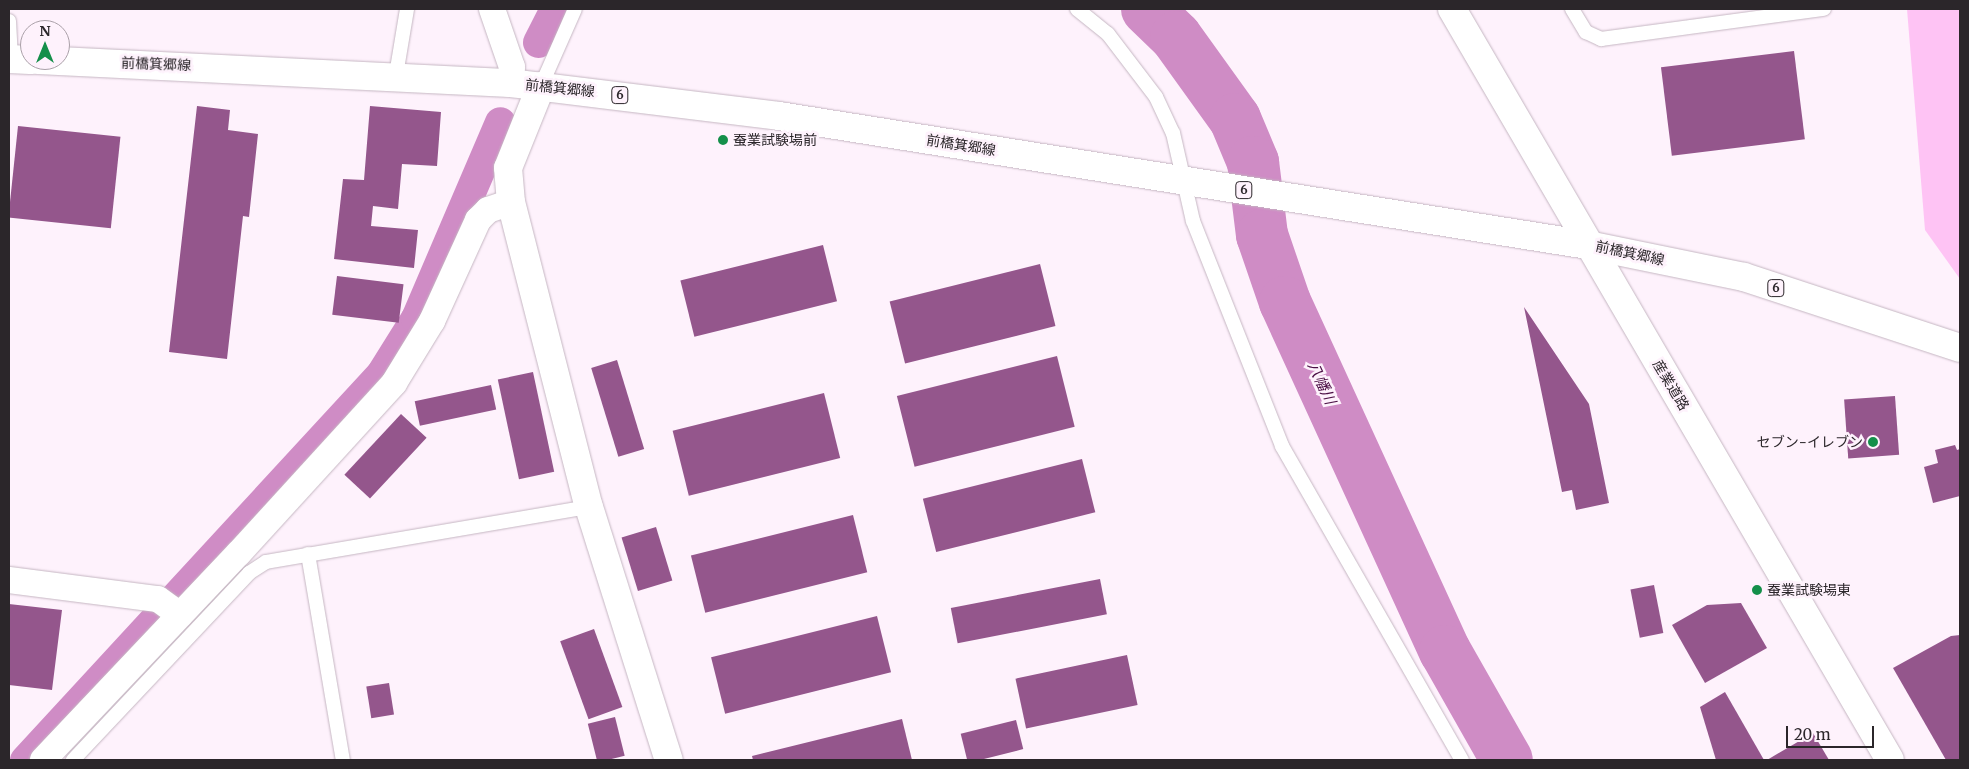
<!DOCTYPE html>
<html>
<head>
<meta charset="utf-8">
<style>
  body { margin:0 }
  #map { position:relative; width:1969px; height:769px; overflow:hidden; background:#fef2fc; font-family:Merriweather,"Noto Sans JP",serif }
  div>[style] { position:absolute }
  [style*='--x'] { left:calc(var(--x)*1px); top:calc(var(--y)*1px); width:calc(var(--w)*1px); rotate:calc(var(--a)*1deg) }
  .green>* { inset:0; background:#fec3f4 }
  .canal>* { height:31px; margin:-15.5px; padding:0 15.5px; transform-origin:15.5px; border-radius:15.5px; background:#cf8cc5 }
  .river>* { height:52px; margin:-26px; padding:0 26px; transform-origin:26px; border-radius:26px; background:#cf8cc5 }
  .building>* { inset:0; background:#94568c; transform-origin:0 0 }
  .roads { filter:drop-shadow(0 0 1px #c5b6c2) drop-shadow(0 0 1px #c5b6c2) }
  .lane>* { height:14px; margin:-7px; padding:0 7px; transform-origin:7px; border-radius:7px; background:#fff }
  .street>* { height:26px; margin:-13px; padding:0 13px; transform-origin:13px; border-radius:13px; background:#fff }
  .secondary>* { height:28px; margin:-14px; padding:0 14px; transform-origin:14px; border-radius:14px; background:#fff }
  .primary>* { height:28px; margin:-14px; padding:0 14px; transform-origin:14px; border-radius:14px; background:#fff }
  .dots>* { width:14px; height:14px; translate:-50% -50%; box-sizing:border-box; border:2px solid #fef2fc; border-radius:50% }
  span { translate:-50% -50%; white-space:nowrap; text-align:center; line-height:1.15; -webkit-text-stroke:5px #fef2fc; paint-order:stroke }
  .shield-label span { padding:1px 4px; background:#fef2fc; border:1px solid; border-radius:4px; -webkit-text-stroke-width:0 }
  .shield-label { font-size:12px; color:#2b262a; font-weight:700 }
  .street-label { font-size:14px; color:#2b262a }
  .poi-label { font-size:14px; color:#2b262a }
  .left { translate:0 -50%; text-align:left }
  .right { translate:-100% -50%; text-align:right }
  .water-label { font-size:15px; color:#4a0e44; font-style:italic }
  .frame { position:absolute; inset:0; border:10px solid #2b262a; pointer-events:none }
  .north { position:absolute; left:20px; top:20px; width:50px; height:50px; box-sizing:border-box; background:#fef2fc; border:1px solid #aaa0a8; border-radius:50%; rotate:0deg; font-size:14px; font-weight:700; line-height:20px; text-align:center; color:#2b262a }
  .north::after { content:''; display:block; margin:auto; width:18px; height:22px; background:#148f4a; clip-path:polygon(50% 0,100% 100%,50% 72%,0 100%) }
  .scale { position:absolute; left:1786px; top:726px; width:88px; height:22px; box-sizing:border-box; border:2px solid #2b262a; border-top:0; padding-left:6px; font-size:15px; line-height:18px; white-space:nowrap; color:#2b262a; -webkit-text-stroke:4px #fef2fc; paint-order:stroke }
</style>
</head>
<body>
<div id="map">
  <div class="green">
    <i style="clip-path:polygon(1907px 9px,1960px 9px,1960px 279px,1925px 230px)"></i>
  </div>
  <div class="canal">
    <i style="--x:538;--y:42;--w:37;--a:-63"></i>
    <i style="--x:25;--y:760;--w:525;--a:-47.32"></i>
    <i style="--x:381;--y:374;--w:66;--a:-58"></i>
    <i style="--x:416;--y:318;--w:213;--a:-66.8"></i>
  </div>
  <div class="river">
    <i style="--x:1147;--y:9;--w:40;--a:44"></i>
    <i style="--x:1176;--y:37;--w:101;--a:54.3"></i>
    <i style="--x:1235;--y:119;--w:47;--a:67.3"></i>
    <i style="--x:1253;--y:162;--w:74;--a:83"></i>
    <i style="--x:1262;--y:235;--w:71;--a:71.1"></i>
    <i style="--x:1285;--y:302;--w:384;--a:65.4"></i>
    <i style="--x:1445;--y:651;--w:125;--a:60.4"></i>
  </div>
  <div class="building">
    <i style="left:1794px;top:51px;width:89px;height:134px;rotate:83deg"></i>
    <i style="clip-path:polygon(197px 106px,230px 110px,228px 130px,258px 134px,249px 217px,243px 216px,227px 359px,169px 352px)"></i>
    <i style="clip-path:polygon(370px 106px,441px 112px,437px 166px,402px 164px,398px 209px,373px 206px,371px 226px,418px 230px,414px 268px,334px 259px,343px 179px,364px 180px)"></i>
    <i style="left:18px;top:126px;width:103px;height:92px;rotate:6deg"></i>
    <i style="left:823px;top:245px;width:58px;height:147px;rotate:76deg"></i>
    <i style="left:1040px;top:264px;width:64px;height:155px;rotate:76deg"></i>
    <i style="left:337px;top:276px;width:67px;height:39px;rotate:7deg"></i>
    <i style="clip-path:polygon(1524px 307px,1589px 404px,1609px 503px,1576px 510px,1572px 490px,1562px 492px)"></i>
    <i style="left:1057px;top:356px;width:73px;height:165px;rotate:76deg"></i>
    <i style="left:617px;top:360px;width:93px;height:27px;rotate:73deg"></i>
    <i style="left:533px;top:372px;width:102px;height:36px;rotate:78deg"></i>
    <i style="left:491px;top:385px;width:25px;height:78px;rotate:78deg"></i>
    <i style="left:824px;top:393px;width:67px;height:156px;rotate:76deg"></i>
    <i style="left:1895px;top:396px;width:59px;height:51px;rotate:86deg"></i>
    <i style="left:401px;top:414px;width:35px;height:83px;rotate:43deg"></i>
    <i style="clip-path:polygon(1955px 445px,1957px 450px,1960px 449px,1960px 496px,1933px 503px,1924px 467px,1938px 463px,1935px 450px)"></i>
    <i style="left:1082px;top:459px;width:55px;height:164px;rotate:76deg"></i>
    <i style="left:853px;top:515px;width:59px;height:167px;rotate:76deg"></i>
    <i style="left:656px;top:527px;width:56px;height:36px;rotate:73deg"></i>
    <i style="left:1100px;top:579px;width:36px;height:152px;rotate:79deg"></i>
    <i style="left:1654px;top:585px;width:49px;height:24px;rotate:79deg"></i>
    <i style="clip-path:polygon(1741px 603px,1767px 648px,1705px 683px,1672px 625px,1707px 605px)"></i>
    <i style="clip-path:polygon(9px 604px,62px 610px,52px 690px,9px 685px)"></i>
    <i style="left:877px;top:616px;width:58px;height:171px;rotate:76deg"></i>
    <i style="left:594px;top:629px;width:83px;height:36px;rotate:70deg"></i>
    <i style="clip-path:polygon(1960px 635px,1960px 760px,1946px 760px,1893px 668px,1951px 636px)"></i>
    <i style="left:1127px;top:655px;width:51px;height:114px;rotate:78deg"></i>
    <i style="left:389px;top:683px;width:32px;height:23px;rotate:81deg"></i>
    <i style="clip-path:polygon(1725px 692px,1764px 760px,1716px 760px,1700px 707px)"></i>
    <i style="left:615px;top:717px;width:40px;height:28px;rotate:76deg"></i>
    <i style="clip-path:polygon(902px 719px,912px 760px,753px 760px,752px 756px)"></i>
    <i style="left:1016px;top:720px;width:30px;height:57px;rotate:76deg"></i>
    <i style="clip-path:polygon(1813px 733px,1829px 760px,1767px 760px)"></i>
  </div>
  <div class="roads">
    <div class="lane">
      <i style="--x:1077;--y:9;--w:40;--a:39"></i>
      <i style="--x:1108;--y:34;--w:79;--a:52.7"></i>
      <i style="--x:1156;--y:97;--w:40;--a:65"></i>
      <i style="--x:1173;--y:133;--w:90;--a:77.2"></i>
      <i style="--x:1193;--y:221;--w:242;--a:68.4"></i>
      <i style="--x:1282;--y:446;--w:362;--a:60.2"></i>
      <i style="--x:1572;--y:9;--w:27;--a:59"></i>
      <i style="--x:1586;--y:32;--w:17;--a:25"></i>
      <i style="--x:1601;--y:39;--w:225;--a:-7.7"></i>
      <i style="--x:9;--y:21;--w:38;--a:87"></i>
      <i style="--x:396;--y:75;--w:67;--a:-80.5"></i>
      <i style="--x:541;--y:86;--w:84;--a:-66.2"></i>
      <i style="--x:308;--y:554;--w:209;--a:80.4"></i>
      <i style="--x:73;--y:760;--w:257;--a:-46.7"></i>
      <i style="--x:249;--y:573;--w:20;--a:-33"></i>
      <i style="--x:266;--y:562;--w:328;--a:-9.7"></i>
    </div>
    <div class="street">
      <i style="--x:492;--y:9;--w:61;--a:71"></i>
      <i style="--x:512;--y:67;--w:16;--a:94"></i>
      <i style="--x:9;--y:580;--w:150;--a:7.3"></i>
      <i style="--x:158;--y:599;--w:27;--a:36"></i>
      <i style="--x:43;--y:760;--w:285;--a:-46.6"></i>
      <i style="--x:239;--y:553;--w:230;--a:-47.6"></i>
      <i style="--x:394;--y:383;--w:73;--a:-58.5"></i>
      <i style="--x:432;--y:321;--w:111;--a:-65.5"></i>
      <i style="--x:478;--y:220;--w:14;--a:-45"></i>
      <i style="--x:488;--y:210;--w:24;--a:-19"></i>
    </div>
    <div class="secondary">
      <i style="--x:1452;--y:9;--w:869;--a:59.75"></i>
      <i style="--x:541;--y:86;--w:88;--a:111.9"></i>
      <i style="--x:508;--y:168;--w:34;--a:85"></i>
      <i style="--x:511;--y:202;--w:315;--a:75.7"></i>
      <i style="--x:589;--y:507;--w:265;--a:72.5"></i>
    </div>
    <div class="primary">
      <i style="--x:9;--y:59;--w:21;--a:3"></i>
      <i style="--x:37;--y:60;--w:475;--a:2.8"></i>
      <i style="--x:511;--y:83;--w:270;--a:7"></i>
      <i style="--x:779;--y:116;--w:819;--a:9.06"></i>
      <i style="--x:1588;--y:245;--w:159;--a:11.6"></i>
      <i style="--x:1744;--y:277;--w:227;--a:18.2"></i>
    </div>
  </div>
  <div class="dots">
    <i style="left:723px;top:140px;background:#148f4a"></i>
    <i style="left:1873px;top:442px;background:#148f4a"></i>
    <i style="left:1757px;top:590px;background:#148f4a"></i>
  </div>
  <div class="shield-label">
    <span style="left:620px;top:95px">6</span>
    <span style="left:1244px;top:190px">6</span>
    <span style="left:1776px;top:288px">6</span>
  </div>
  <div class="street-label">
    <span style="left:156px;top:64px;rotate:2deg">前橋箕郷線</span>
    <span style="left:560px;top:88px;rotate:6deg">前橋箕郷線</span>
    <span style="left:961px;top:145px;rotate:9deg">前橋箕郷線</span>
    <span style="left:1630px;top:253px;rotate:12deg">前橋箕郷線</span>
    <span style="left:1671px;top:385px;rotate:59deg">産業道路</span>
  </div>
  <div class="poi-label">
    <span class="left" style="left:733px;top:140px">蚕業試験場前</span>
    <span class="right" style="left:1863px;top:442px">セブン-イレブン</span>
    <span class="left" style="left:1767px;top:590px">蚕業試験場東</span>
  </div>
  <div class="water-label">
    <span style="left:1322px;top:383px;rotate:65deg">八幡川</span>
  </div>
  <div class="frame"></div>
  <div class="north">N</div>
  <div class="scale">20 m</div>
</div>
</body>
</html>
